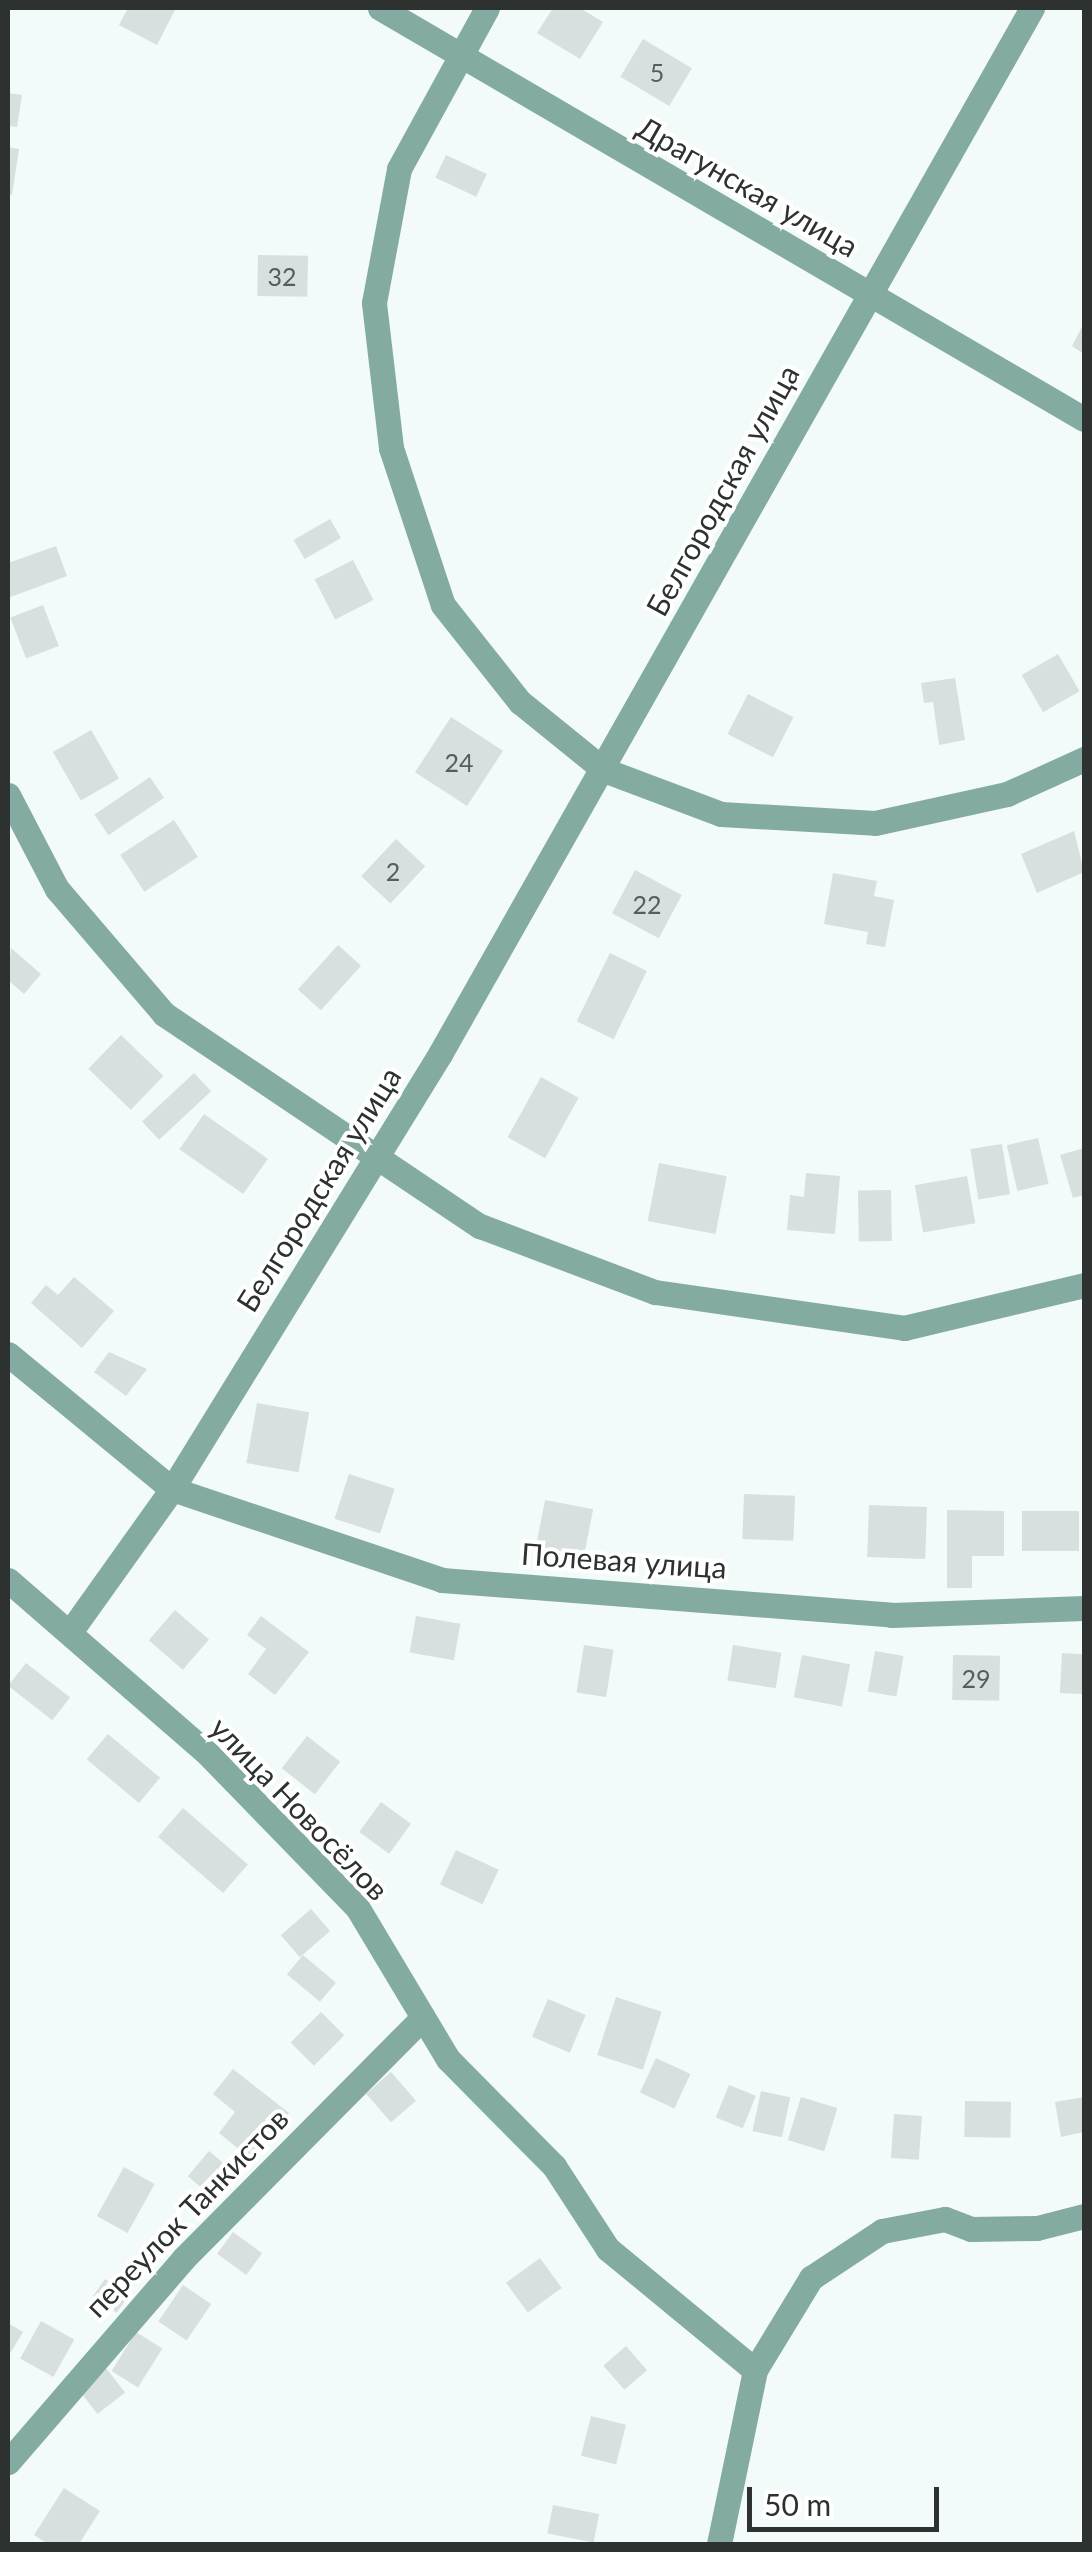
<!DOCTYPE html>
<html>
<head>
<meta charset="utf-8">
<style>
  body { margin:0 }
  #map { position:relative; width:1092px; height:2552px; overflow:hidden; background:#f2fbf9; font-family:Lato,sans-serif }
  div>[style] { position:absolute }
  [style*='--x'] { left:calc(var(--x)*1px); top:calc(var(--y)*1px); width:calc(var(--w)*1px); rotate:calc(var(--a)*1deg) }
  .building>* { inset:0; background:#d7e0de; transform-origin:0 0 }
  .minor>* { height:25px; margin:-12.5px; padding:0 12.5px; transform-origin:12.5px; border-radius:12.5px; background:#84aba2 }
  span { translate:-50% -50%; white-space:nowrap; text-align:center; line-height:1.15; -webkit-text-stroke:8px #fff; paint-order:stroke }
  .number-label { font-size:25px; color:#585d5c }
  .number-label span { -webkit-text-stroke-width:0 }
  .street-label { font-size:30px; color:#2d3130 }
  .frame { position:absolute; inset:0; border:10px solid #2d3130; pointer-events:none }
  .scale { position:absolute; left:747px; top:2487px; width:192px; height:45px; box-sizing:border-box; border:5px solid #2d3130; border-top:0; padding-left:12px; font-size:30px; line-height:35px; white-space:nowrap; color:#2d3130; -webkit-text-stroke:8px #fff; paint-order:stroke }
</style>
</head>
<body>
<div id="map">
  <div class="building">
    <i style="clip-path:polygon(128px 8px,176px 8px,157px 45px,119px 25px)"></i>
    <i style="clip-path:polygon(553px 8px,580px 8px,603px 22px,580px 59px,537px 33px)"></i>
    <i style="left:643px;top:39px;width:57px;height:44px;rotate:31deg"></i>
    <i style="clip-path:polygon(8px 93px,22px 95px,17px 127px,8px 126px)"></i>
    <i style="clip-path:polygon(8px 147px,19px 149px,12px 195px,8px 194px)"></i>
    <i style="left:446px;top:155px;width:45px;height:25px;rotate:25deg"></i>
    <i style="left:258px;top:255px;width:50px;height:41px;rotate:1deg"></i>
    <i style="clip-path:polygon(1084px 323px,1084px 354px,1072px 346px)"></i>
    <i style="left:330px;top:519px;width:22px;height:42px;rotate:60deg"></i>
    <i style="clip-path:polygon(56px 546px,67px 576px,8px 598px,8px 563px)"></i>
    <i style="left:353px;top:560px;width:45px;height:43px;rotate:63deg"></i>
    <i style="left:43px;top:605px;width:44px;height:35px;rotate:69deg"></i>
    <i style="left:1058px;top:654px;width:43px;height:42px;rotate:60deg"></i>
    <i style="clip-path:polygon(955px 678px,965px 740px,939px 745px,933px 702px,924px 703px,921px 683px)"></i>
    <i style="left:748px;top:694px;width:51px;height:45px;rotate:27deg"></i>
    <i style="left:451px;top:717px;width:62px;height:66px;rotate:33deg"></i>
    <i style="left:91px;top:730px;width:56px;height:44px;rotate:60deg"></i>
    <i style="left:150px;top:777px;width:25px;height:67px;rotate:56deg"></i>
    <i style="left:174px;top:820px;width:44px;height:64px;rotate:57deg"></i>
    <i style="clip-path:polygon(1074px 831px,1084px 872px,1037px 893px,1021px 854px)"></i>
    <i style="left:396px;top:839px;width:40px;height:51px;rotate:43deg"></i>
    <i style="left:635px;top:870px;width:53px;height:49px;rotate:28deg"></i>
    <i style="clip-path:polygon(833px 873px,877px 881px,874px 896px,894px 900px,885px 947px,866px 944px,868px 932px,824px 924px)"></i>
    <i style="left:338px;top:945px;width:31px;height:60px;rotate:42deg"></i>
    <i style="clip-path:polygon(11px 948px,41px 974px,24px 994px,8px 980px)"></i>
    <i style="left:610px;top:953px;width:41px;height:76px;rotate:26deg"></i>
    <i style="left:121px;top:1035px;width:59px;height:47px;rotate:44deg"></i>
    <i style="left:194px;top:1073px;width:25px;height:71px;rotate:47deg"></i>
    <i style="left:541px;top:1077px;width:43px;height:69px;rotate:29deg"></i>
    <i style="left:204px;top:1114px;width:78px;height:43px;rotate:35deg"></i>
    <i style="left:1038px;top:1138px;width:47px;height:32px;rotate:77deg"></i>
    <i style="left:1002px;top:1144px;width:51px;height:32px;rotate:81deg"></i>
    <i style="clip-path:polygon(1084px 1148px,1084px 1195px,1073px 1198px,1060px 1155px)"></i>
    <i style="left:659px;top:1163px;width:69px;height:59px;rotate:11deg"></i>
    <i style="clip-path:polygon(806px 1173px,840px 1176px,835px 1234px,787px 1230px,790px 1195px,804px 1197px)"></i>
    <i style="left:967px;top:1176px;width:48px;height:53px;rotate:80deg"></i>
    <i style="left:891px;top:1190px;width:51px;height:33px;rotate:89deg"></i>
    <i style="clip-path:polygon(74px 1277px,114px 1311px,82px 1348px,31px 1303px,46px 1285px,58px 1295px)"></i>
    <i style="clip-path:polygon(109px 1352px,147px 1369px,126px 1396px,94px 1372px)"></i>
    <i style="left:257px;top:1403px;width:53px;height:61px;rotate:10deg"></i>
    <i style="left:349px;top:1474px;width:48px;height:47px;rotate:18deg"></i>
    <i style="left:744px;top:1494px;width:51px;height:45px;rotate:2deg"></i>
    <i style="left:545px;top:1500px;width:49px;height:47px;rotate:11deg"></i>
    <i style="left:869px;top:1505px;width:58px;height:52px;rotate:2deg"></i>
    <i style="clip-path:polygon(947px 1510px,1004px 1511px,1004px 1556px,972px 1556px,972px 1588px,947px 1588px)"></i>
    <i style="left:1022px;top:1511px;width:57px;height:40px"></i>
    <i style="left:175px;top:1610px;width:45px;height:40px;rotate:41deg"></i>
    <i style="clip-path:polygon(261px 1616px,309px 1652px,275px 1695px,248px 1674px,266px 1649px,247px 1635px)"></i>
    <i style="left:416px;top:1616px;width:45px;height:37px;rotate:10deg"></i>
    <i style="left:584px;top:1645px;width:30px;height:48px;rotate:9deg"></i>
    <i style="left:733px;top:1645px;width:49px;height:36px;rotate:9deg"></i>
    <i style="left:875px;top:1651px;width:29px;height:41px;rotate:10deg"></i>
    <i style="left:1062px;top:1653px;width:22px;height:40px;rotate:3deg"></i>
    <i style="left:802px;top:1655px;width:49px;height:43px;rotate:11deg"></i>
    <i style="left:953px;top:1655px;width:47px;height:45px;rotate:1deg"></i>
    <i style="left:26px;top:1663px;width:56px;height:29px;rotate:38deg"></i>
    <i style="left:108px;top:1734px;width:68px;height:33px;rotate:40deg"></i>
    <i style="left:307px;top:1736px;width:42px;height:41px;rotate:38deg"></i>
    <i style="left:381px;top:1802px;width:37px;height:37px;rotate:36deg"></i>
    <i style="left:183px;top:1808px;width:86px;height:38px;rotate:41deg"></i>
    <i style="left:456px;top:1850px;width:47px;height:38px;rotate:25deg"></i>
    <i style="left:311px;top:1909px;width:29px;height:40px;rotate:49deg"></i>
    <i style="left:303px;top:1955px;width:43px;height:25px;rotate:40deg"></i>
    <i style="left:616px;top:1997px;width:48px;height:61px;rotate:18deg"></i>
    <i style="left:548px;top:1999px;width:41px;height:41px;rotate:23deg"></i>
    <i style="left:321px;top:2012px;width:33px;height:43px;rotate:45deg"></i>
    <i style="left:656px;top:2058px;width:38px;height:38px;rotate:25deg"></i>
    <i style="clip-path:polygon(233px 2069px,289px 2113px,252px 2160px,219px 2133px,235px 2112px,213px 2094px)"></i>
    <i style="left:391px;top:2072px;width:38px;height:33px;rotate:49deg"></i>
    <i style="left:729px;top:2085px;width:29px;height:35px;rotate:22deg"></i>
    <i style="left:761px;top:2091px;width:30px;height:41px;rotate:12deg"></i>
    <i style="left:801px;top:2097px;width:38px;height:45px;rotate:17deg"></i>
    <i style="clip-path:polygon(1084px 2097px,1084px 2132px,1061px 2137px,1055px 2102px)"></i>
    <i style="left:965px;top:2101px;width:46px;height:36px;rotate:1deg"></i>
    <i style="left:894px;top:2114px;width:28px;height:44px;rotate:4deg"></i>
    <i style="left:209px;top:2151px;width:38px;height:33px;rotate:40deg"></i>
    <i style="left:124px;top:2167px;width:35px;height:56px;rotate:29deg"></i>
    <i style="left:233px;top:2232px;width:36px;height:27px;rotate:36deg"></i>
    <i style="left:540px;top:2258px;width:37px;height:42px;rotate:54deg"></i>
    <i style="left:105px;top:2279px;width:29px;height:21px;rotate:35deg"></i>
    <i style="left:183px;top:2285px;width:34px;height:44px;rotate:34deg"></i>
    <i style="left:41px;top:2321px;width:38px;height:43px;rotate:29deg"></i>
    <i style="clip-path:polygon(8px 2323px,23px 2332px,8px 2357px)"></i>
    <i style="left:136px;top:2332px;width:31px;height:46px;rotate:32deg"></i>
    <i style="left:626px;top:2346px;width:32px;height:30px;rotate:49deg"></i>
    <i style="left:106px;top:2368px;width:31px;height:35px;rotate:52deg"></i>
    <i style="left:591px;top:2416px;width:36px;height:41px;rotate:14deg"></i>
    <i style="clip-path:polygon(64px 2488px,100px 2511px,79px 2544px,48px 2544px,34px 2535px)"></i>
    <i style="left:553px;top:2505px;width:47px;height:29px;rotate:11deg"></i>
  </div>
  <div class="minor">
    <i style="--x:380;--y:8;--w:815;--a:30.28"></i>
    <i style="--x:487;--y:8;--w:183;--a:118.7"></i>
    <i style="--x:399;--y:169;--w:136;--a:100.6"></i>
    <i style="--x:374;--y:303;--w:146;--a:83.3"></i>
    <i style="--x:391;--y:448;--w:165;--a:71.7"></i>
    <i style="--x:443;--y:605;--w:124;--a:51.6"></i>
    <i style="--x:520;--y:702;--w:108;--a:39"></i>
    <i style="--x:604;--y:770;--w:125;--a:20.6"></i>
    <i style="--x:721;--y:814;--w:154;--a:3.3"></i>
    <i style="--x:875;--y:823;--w:135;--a:-12.4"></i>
    <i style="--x:1007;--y:794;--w:85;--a:-24.4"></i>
    <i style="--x:8;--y:795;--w:106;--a:62.5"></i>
    <i style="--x:57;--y:889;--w:165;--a:49.4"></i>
    <i style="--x:164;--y:1014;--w:381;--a:33.9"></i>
    <i style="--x:480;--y:1226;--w:187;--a:20.7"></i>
    <i style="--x:655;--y:1292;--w:252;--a:8.2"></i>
    <i style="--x:904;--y:1328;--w:185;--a:-13.4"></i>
    <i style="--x:8;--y:1354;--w:212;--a:39.5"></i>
    <i style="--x:172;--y:1489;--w:285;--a:18.6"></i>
    <i style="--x:442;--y:1580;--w:451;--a:4.4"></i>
    <i style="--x:892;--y:1615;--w:192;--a:-2.1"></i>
    <i style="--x:8;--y:1580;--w:265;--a:41"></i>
    <i style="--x:208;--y:1754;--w:214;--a:45.8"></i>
    <i style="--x:357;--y:1907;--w:177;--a:59.1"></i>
    <i style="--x:448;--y:2059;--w:151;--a:45.3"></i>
    <i style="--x:554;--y:2166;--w:99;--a:57"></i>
    <i style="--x:608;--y:2249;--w:190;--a:39.5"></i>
    <i style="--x:70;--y:1632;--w:176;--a:-54.5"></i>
    <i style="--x:172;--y:1489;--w:511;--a:-58.36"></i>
    <i style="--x:440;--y:1054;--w:1202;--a:-60.49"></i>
    <i style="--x:8;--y:2462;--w:269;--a:-49.2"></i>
    <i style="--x:184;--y:2258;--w:339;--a:-45.2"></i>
    <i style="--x:719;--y:2544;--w:178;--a:-78.3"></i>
    <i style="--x:755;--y:2370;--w:108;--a:-58.7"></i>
    <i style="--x:811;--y:2278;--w:85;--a:-33.5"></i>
    <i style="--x:882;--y:2231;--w:64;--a:-10.8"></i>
    <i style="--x:945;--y:2219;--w:28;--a:21"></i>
    <i style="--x:971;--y:2229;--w:66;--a:-0.9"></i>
    <i style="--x:1037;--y:2228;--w:49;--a:-14.3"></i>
  </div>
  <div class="number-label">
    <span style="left:657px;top:72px">5</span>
    <span style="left:282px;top:276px">32</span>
    <span style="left:459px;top:762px">24</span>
    <span style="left:393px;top:871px">2</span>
    <span style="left:647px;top:904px">22</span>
    <span style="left:976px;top:1678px">29</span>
  </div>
  <div class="street-label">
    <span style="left:748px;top:186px;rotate:30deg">Драгунская улица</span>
    <span style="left:722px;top:490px;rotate:-61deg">Белгородская улица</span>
    <span style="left:318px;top:1189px;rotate:-58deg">Белгородская улица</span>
    <span style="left:624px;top:1560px;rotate:4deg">Полевая улица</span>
    <span style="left:300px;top:1808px;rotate:46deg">улица Новосёлов</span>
    <span style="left:186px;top:2212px;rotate:-46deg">переулок Танкистов</span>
  </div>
  <div class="frame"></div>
  <div class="scale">50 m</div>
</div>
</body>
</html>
